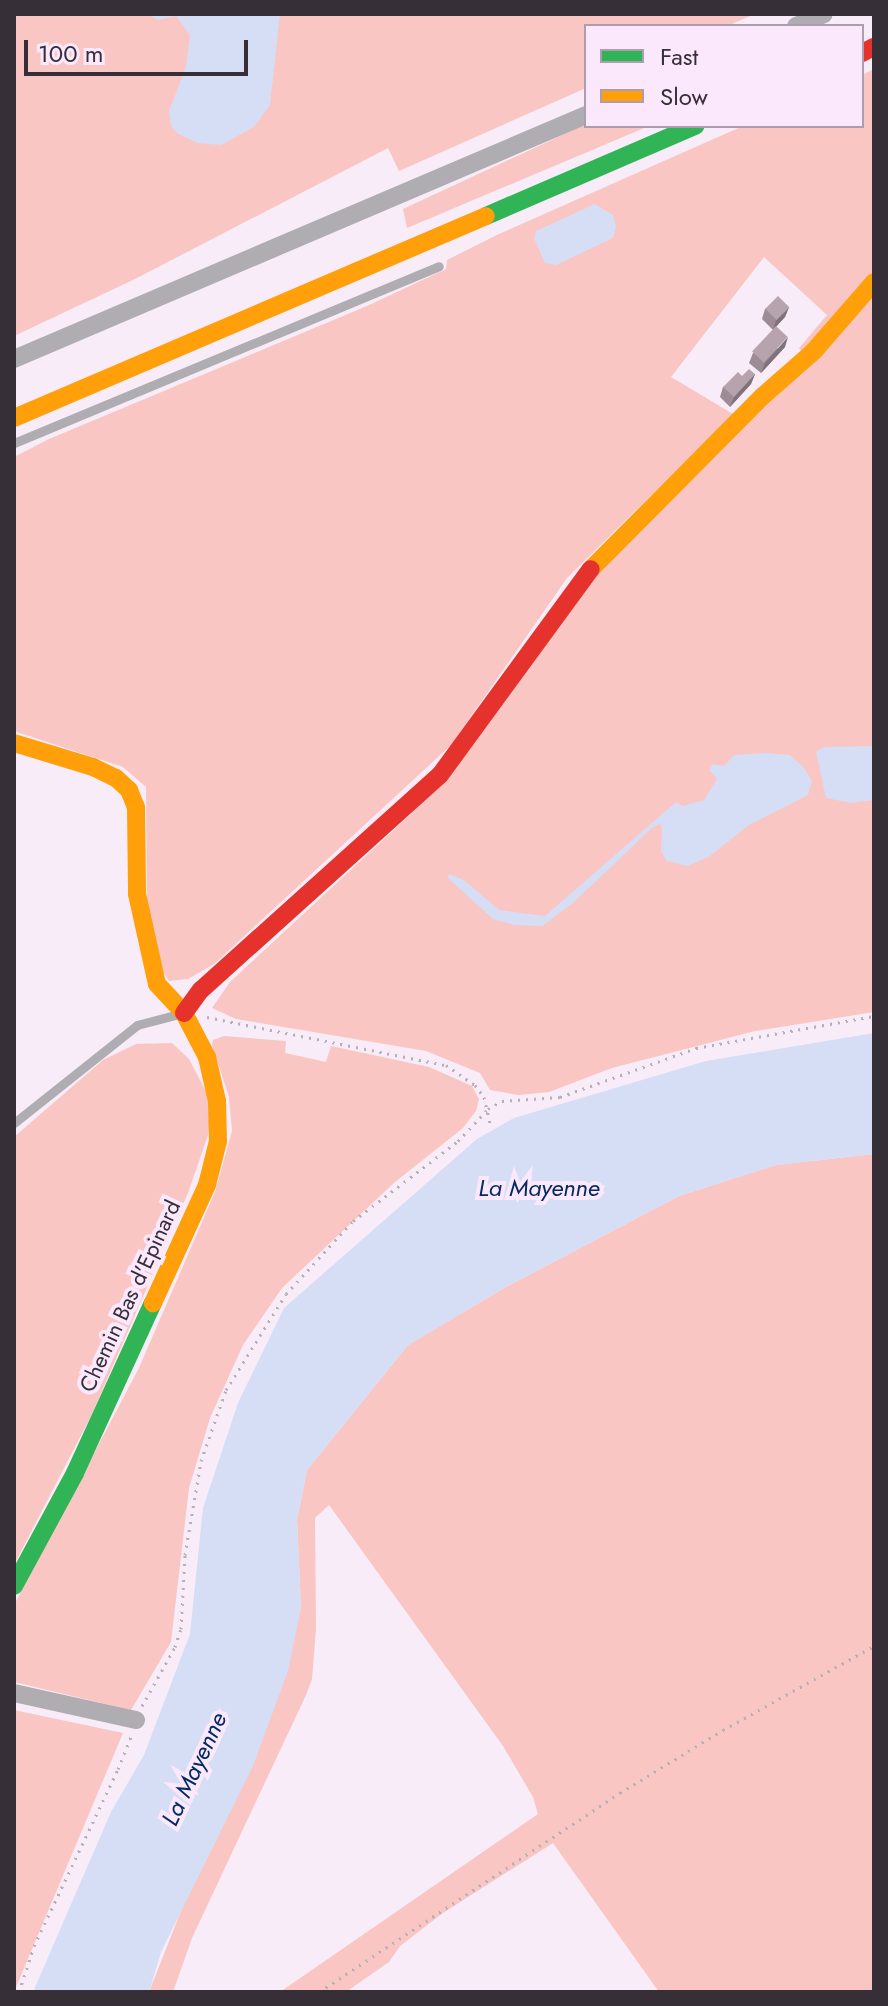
<!DOCTYPE html>
<html>
<head>
<meta charset="utf-8">
<style>
  body { margin:0 }
  #map { position:relative; width:888px; height:2006px; overflow:hidden; background:#f7ecf7; font-family:Jost,sans-serif }
  div>[style] { position:absolute }
  [style*='--x'] { left:calc(var(--x)*1px); top:calc(var(--y)*1px); width:calc(var(--w)*1px); rotate:calc(var(--a)*1deg) }
  .green>* { inset:0; background:#f9c6c4 }
  .water>* { inset:0; background:#d5def4 }
  .path>* { height:3px; margin-top:-1.5px; transform-origin:0; background:repeating-linear-gradient(90deg,#b4b0b5 0 2px,transparent 0 8px) }
  .lane>* { height:9px; margin:-4.5px; padding:0 4.5px; transform-origin:4.5px; border-radius:4.5px; background:#b0adb2 }
  .street>* { height:18px; margin:-9px; padding:0 9px; transform-origin:9px; border-radius:9px; background:#b0adb2 }
  .fast>* { height:18px; margin:-9px; padding:0 9px; transform-origin:9px; border-radius:9px; background:#30b455 }
  .slow>* { height:18px; margin:-9px; padding:0 9px; transform-origin:9px; border-radius:9px; background:#ff9f0a }
  .jam>* { height:18px; margin:-9px; padding:0 9px; transform-origin:9px; border-radius:9px; background:#e5322d }
  .wall>* { inset:0; background:#9d8c95 }
  .shaded-wall>* { inset:0; background:#7f7279 }
  .building>* { inset:0; background:#b6a3ad; transform-origin:0 0 }
  span { translate:-50% -50%; white-space:nowrap; text-align:center; line-height:1.15; -webkit-text-stroke:8px #fbe8fc; paint-order:stroke }
  .street-label { font-size:22px; color:#362f37 }
  .water-label { font-size:24px; color:#042c63; font-style:italic }
  .frame { position:absolute; inset:0; border:16px solid #362f37; pointer-events:none }
  .legend { position:absolute; left:584px; top:24px; width:280px; height:104px; box-sizing:border-box; background:#fbe8fc; border:2px solid #ac9ead; margin:0; padding:10px 14px; list-style:none; font-size:24px; color:#362f37 }
  .legend li { display:flex; align-items:center; gap:16px; height:40px }
  .legend b { width:40px; border:2px solid #ac9ead }
  .scale { position:absolute; left:24px; top:40px; width:224px; height:36px; box-sizing:border-box; border:4px solid #362f37; border-top:0; padding-left:10px; font-size:24px; line-height:28px; white-space:nowrap; color:#362f37; -webkit-text-stroke:6px #fbe8fc; paint-order:stroke }
</style>
</head>
<body>
<div id="map">
  <div class="green">
    <i style="clip-path:polygon(14px 14px,755px 14px,727px 26px,586px 26px,586px 88px,399px 171px,388px 148px,135px 279px,14px 336px)"></i>
    <i style="clip-path:polygon(874px 69px,874px 1012px,755px 1031px,612px 1068px,549px 1092px,518px 1095px,490px 1090px,480px 1073px,426px 1051px,236px 1019px,212px 1008px,230px 982px,410px 815px,466px 754px,609px 556px,808px 360px,799px 348px,827px 315px,764px 257px,671px 377px,733px 414px,567px 578px,451px 745px,214px 964px,188px 979px,169px 981px,159px 966px,147px 902px,146px 787px,123px 767px,14px 731px,14px 457px,49px 439px,367px 306px,446px 269px,447px 260px,499px 234px,743px 126px,862px 126px,862px 75px)"></i>
    <i style="clip-path:polygon(586px 124px,649px 126px,407px 228px,403px 209px)"></i>
    <i style="clip-path:polygon(224px 1036px,286px 1041px,285px 1053px,326px 1062px,331px 1046px,429px 1067px,472px 1086px,479px 1099px,476px 1111px,463px 1128px,395px 1182px,282px 1288px,243px 1345px,210px 1418px,189px 1488px,171px 1642px,131px 1710px,14px 1682px,14px 1605px,139px 1368px,215px 1192px,232px 1131px,229px 1097px,212px 1045px,213px 1040px)"></i>
    <i style="clip-path:polygon(172px 1043px,189px 1059px,212px 1103px,208px 1135px,188px 1193px,92px 1414px,14px 1565px,14px 1137px,103px 1060px,136px 1044px)"></i>
    <i style="clip-path:polygon(874px 1154px,874px 1992px,659px 1992px,553px 1843px,443px 1913px,400px 1946px,389px 1962px,346px 1992px,280px 1992px,538px 1814px,533px 1797px,503px 1746px,329px 1505px,315px 1518px,316px 1629px,312px 1679px,306px 1695px,192px 1938px,173px 1992px,149px 1992px,301px 1608px,297px 1520px,307px 1470px,408px 1345px,504px 1288px,679px 1196px,776px 1165px)"></i>
    <i style="clip-path:polygon(14px 1710px,123px 1733px,14px 1992px)"></i>
  </div>
  <div class="water">
    <i style="clip-path:polygon(148px 14px,280px 14px,270px 105px,254px 127px,221px 145px,198px 143px,178px 134px,171px 126px,169px 111px,186px 67px,190px 35px,176px 16px,158px 20px)"></i>
    <i style="clip-path:polygon(595px 204px,613px 215px,616px 227px,613px 238px,556px 265px,545px 263px,534px 238px,536px 231px)"></i>
    <i style="clip-path:polygon(874px 746px,874px 800px,851px 803px,826px 798px,816px 752px,824px 747px)"></i>
    <i style="clip-path:polygon(766px 753px,790px 755px,804px 768px,812px 781px,808px 795px,749px 825px,710px 856px,688px 866px,667px 861px,661px 851px,662px 828px,660px 824px,653px 827px,574px 902px,542px 926px,514px 925px,493px 919px,448px 878px,449px 874px,464px 880px,499px 910px,545px 916px,676px 802px,683px 806px,704px 800px,717px 779px,709px 770px,713px 764px,724px 766px,734px 755px)"></i>
    <i style="clip-path:polygon(874px 1033px,874px 1154px,776px 1165px,679px 1196px,504px 1288px,408px 1345px,307px 1470px,297px 1520px,301px 1608px,288px 1671px,253px 1766px,161px 1952px,149px 1992px,33px 1992px,111px 1812px,144px 1755px,190px 1634px,203px 1508px,238px 1403px,284px 1308px,477px 1139px,514px 1118px,706px 1061px)"></i>
  </div>
  <div class="path">
    <i style="--x:207;--y:1017;--w:244;--a:11.4"></i>
    <i style="--x:446;--y:1065;--w:35;--a:35"></i>
    <i style="--x:475;--y:1085;--w:15;--a:53"></i>
    <i style="--x:484;--y:1097;--w:27;--a:77"></i>
    <i style="--x:142;--y:1706;--w:68;--a:-60.8"></i>
    <i style="--x:175;--y:1647;--w:19;--a:-72"></i>
    <i style="--x:181;--y:1629;--w:74;--a:-86.9"></i>
    <i style="--x:185;--y:1555;--w:95;--a:-80.3"></i>
    <i style="--x:201;--y:1461;--w:75;--a:-70.6"></i>
    <i style="--x:226;--y:1390;--w:113;--a:-58"></i>
    <i style="--x:286;--y:1294;--w:99;--a:-47.5"></i>
    <i style="--x:353;--y:1221;--w:132;--a:-37.3"></i>
    <i style="--x:458;--y:1141;--w:44;--a:-46.8"></i>
    <i style="--x:488;--y:1109;--w:16;--a:-30"></i>
    <i style="--x:502;--y:1101;--w:58;--a:-3.9"></i>
    <i style="--x:560;--y:1097;--w:145;--a:-19.8"></i>
    <i style="--x:696;--y:1048;--w:181;--a:-10.2"></i>
    <i style="--x:19;--y:1992;--w:48;--a:-71.9"></i>
    <i style="--x:34;--y:1946;--w:196;--a:-64.6"></i>
    <i style="--x:118;--y:1769;--w:35;--a:-68"></i>
    <i style="--x:319;--y:1992;--w:361;--a:-33.5"></i>
    <i style="--x:620;--y:1793;--w:121;--a:-31.5"></i>
    <i style="--x:723;--y:1730;--w:173;--a:-29.1"></i>
  </div>
  <div class="lane">
    <i style="--x:14;--y:443;--w:460;--a:-22.6"></i>
    <i style="--x:14;--y:1123;--w:157;--a:-38.5"></i>
    <i style="--x:137;--y:1025;--w:43;--a:-14.7"></i>
  </div>
  <div class="street">
    <i style="--x:796;--y:26;--w:30;--a:-23"></i>
    <i style="--x:14;--y:359;--w:622;--a:-23.1"></i>
    <i style="--x:14;--y:1693;--w:125;--a:12.5"></i>
  </div>
  <div class="fast">
    <i style="--x:486;--y:216;--w:228;--a:-23.3"></i>
    <i style="--x:14;--y:1586;--w:128;--a:-61.6"></i>
    <i style="--x:75;--y:1473;--w:187;--a:-65.4"></i>
  </div>
  <div class="slow">
    <i style="--x:14;--y:418;--w:513;--a:-23.17"></i>
    <i style="--x:591;--y:569;--w:245;--a:-45.2"></i>
    <i style="--x:764;--y:395;--w:67;--a:-41.3"></i>
    <i style="--x:814;--y:351;--w:91;--a:-49"></i>
    <i style="--x:14;--y:743;--w:83;--a:16.9"></i>
    <i style="--x:93;--y:767;--w:25;--a:26"></i>
    <i style="--x:116;--y:778;--w:18;--a:43"></i>
    <i style="--x:129;--y:790;--w:18;--a:68"></i>
    <i style="--x:136;--y:807;--w:87;--a:89.3"></i>
    <i style="--x:137;--y:894;--w:92;--a:77.5"></i>
    <i style="--x:157;--y:984;--w:40;--a:47"></i>
    <i style="--x:184;--y:1013;--w:50;--a:62.4"></i>
    <i style="--x:207;--y:1057;--w:45;--a:77.2"></i>
    <i style="--x:217;--y:1101;--w:40;--a:88.6"></i>
    <i style="--x:218;--y:1141;--w:45;--a:104"></i>
    <i style="--x:207;--y:1185;--w:130;--a:114.6"></i>
  </div>
  <div class="jam">
    <i style="--x:862;--y:53;--w:13;--a:-27"></i>
    <i style="--x:184;--y:1013;--w:29;--a:-54"></i>
    <i style="--x:201;--y:990;--w:321;--a:-42"></i>
    <i style="--x:440;--y:775;--w:255;--a:-53.8"></i>
  </div>
  <div class="wall">
    <i style="clip-path:polygon(789px 307px,785px 317px,773px 330px,762px 319px,765px 309px)"></i>
    <i style="clip-path:polygon(785px 347px,761px 373px,749px 363px,753px 353px)"></i>
    <i style="clip-path:polygon(755px 374px,751px 384px,730px 407px,720px 397px,723px 387px,742px 376px)"></i>
  </div>
  <div class="shaded-wall">
    <i style="clip-path:polygon(789px 307px,785px 317px,773px 330px,776px 320px)"></i>
    <i style="clip-path:polygon(788px 337px,785px 347px,761px 373px,765px 363px)"></i>
    <i style="clip-path:polygon(755px 374px,751px 384px,730px 407px,734px 397px)"></i>
  </div>
  <div class="building">
    <i style="left:778px;top:296px;width:16px;height:18px;rotate:45deg"></i>
    <i style="left:776px;top:326px;width:16px;height:35px;rotate:43deg"></i>
    <i style="clip-path:polygon(749px 369px,755px 374px,734px 397px,723px 387px,738px 372px,742px 376px)"></i>
  </div>
  <div class="street-label">
    <span style="left:130px;top:1296px;rotate:-65deg">Chemin Bas d'Epinard</span>
  </div>
  <div class="water-label">
    <span style="left:539px;top:1188px">La Mayenne</span>
    <span style="left:194px;top:1769px;rotate:-65deg">La Mayenne</span>
  </div>
  <div class="frame"></div>
  <ul class="legend">
  <li><b style="height:10px;background:#30b455"></b>Fast</li>
  <li><b style="height:10px;background:#ff9f0a"></b>Slow</li>
  </ul>
  <div class="scale">100 m</div>
</div>
</body>
</html>
